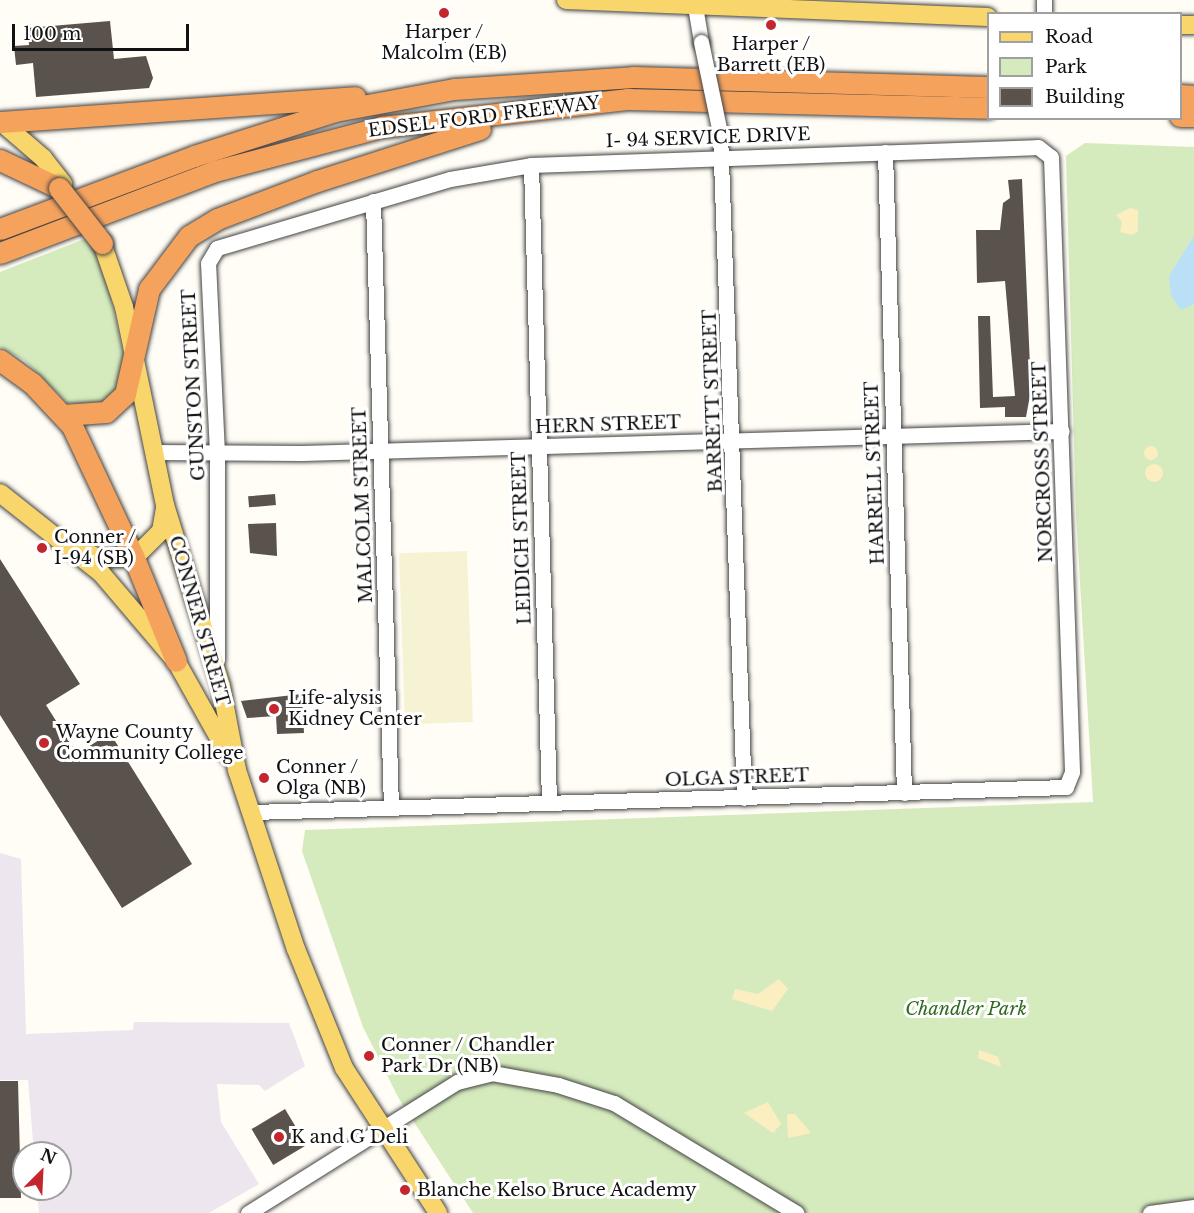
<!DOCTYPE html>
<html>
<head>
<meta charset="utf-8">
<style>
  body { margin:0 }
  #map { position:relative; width:1194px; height:1213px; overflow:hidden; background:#fffdf5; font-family:"Libre Baskerville",serif }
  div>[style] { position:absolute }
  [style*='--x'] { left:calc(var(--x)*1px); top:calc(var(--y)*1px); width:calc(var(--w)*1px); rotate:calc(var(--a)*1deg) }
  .industrial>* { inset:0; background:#eee6ef }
  .farmland>* { inset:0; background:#f6f3d4; transform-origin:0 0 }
  .green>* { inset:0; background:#d5ebbd }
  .sand>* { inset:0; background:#fbeec1 }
  .round { border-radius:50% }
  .water>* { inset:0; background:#b9e0f7 }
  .building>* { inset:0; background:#5a524d; transform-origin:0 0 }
  .roads { filter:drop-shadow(0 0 2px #444) drop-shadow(0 0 2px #444) }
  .minor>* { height:15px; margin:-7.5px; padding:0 7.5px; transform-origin:7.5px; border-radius:7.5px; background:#fff }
  .major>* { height:18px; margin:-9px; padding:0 9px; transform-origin:9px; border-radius:9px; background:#f9d66b }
  .highway>* { height:21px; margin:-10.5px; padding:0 10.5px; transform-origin:10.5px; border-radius:10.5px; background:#f5a25d }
  .bridges { filter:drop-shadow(0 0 2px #444) drop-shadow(0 0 2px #444) }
  .minor-bridge>* { height:15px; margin:-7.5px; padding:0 7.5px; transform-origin:7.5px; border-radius:7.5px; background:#fff }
  .highway-bridge>* { height:21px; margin:-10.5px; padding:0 10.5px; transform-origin:10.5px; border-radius:10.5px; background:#f5a25d }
  .dots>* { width:16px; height:16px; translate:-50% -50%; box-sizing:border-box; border:3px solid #fff; border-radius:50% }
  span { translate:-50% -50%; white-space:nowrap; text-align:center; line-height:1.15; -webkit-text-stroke:6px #fff; paint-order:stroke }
  .poi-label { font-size:18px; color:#111 }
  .left { translate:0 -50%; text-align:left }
  .street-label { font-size:18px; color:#111 }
  .park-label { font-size:18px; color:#2f6b1f; font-style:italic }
  .legend { position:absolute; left:987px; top:12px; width:195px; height:108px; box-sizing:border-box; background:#fff; border:2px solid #a0a0a0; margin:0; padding:8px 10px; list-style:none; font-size:18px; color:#111 }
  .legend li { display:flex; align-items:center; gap:12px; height:30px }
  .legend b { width:30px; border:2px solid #a0a0a0 }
  .north { position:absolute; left:12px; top:1141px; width:60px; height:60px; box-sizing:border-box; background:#fff; border:2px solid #a0a0a0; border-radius:50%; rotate:24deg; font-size:16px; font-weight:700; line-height:24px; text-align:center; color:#111 }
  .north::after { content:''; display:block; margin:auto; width:21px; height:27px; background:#c4262e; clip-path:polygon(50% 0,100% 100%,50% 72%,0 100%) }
  .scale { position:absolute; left:12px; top:24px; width:177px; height:27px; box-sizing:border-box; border:3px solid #111; border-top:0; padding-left:8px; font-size:18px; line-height:21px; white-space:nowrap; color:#111; -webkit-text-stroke:4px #fff; paint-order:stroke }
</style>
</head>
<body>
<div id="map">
  <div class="industrial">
    <i style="clip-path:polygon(0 853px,21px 859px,26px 1034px,133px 1030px,134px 1022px,289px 1023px,305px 1066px,265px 1091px,259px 1085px,217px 1084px,221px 1122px,259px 1184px,209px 1213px,39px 1213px,37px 1189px,60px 1189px,60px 1153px,34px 1153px,28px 1080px,0 1080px)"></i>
  </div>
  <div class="farmland">
    <i style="left:467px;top:551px;width:171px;height:68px;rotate:88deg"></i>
  </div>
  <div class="green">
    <i style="clip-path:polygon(1085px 143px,1194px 147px,1194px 1213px,473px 1213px,399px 1099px,363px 1027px,302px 851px,305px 830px,1093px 802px,1076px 514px,1066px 156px)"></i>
    <i style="clip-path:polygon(87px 238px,105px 272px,125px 362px,121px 388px,102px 406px,68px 403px,24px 360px,0 347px,0 272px)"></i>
  </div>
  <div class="sand">
    <i style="clip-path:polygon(1130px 208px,1138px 210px,1138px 231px,1132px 235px,1120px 232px,1122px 222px,1116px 215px)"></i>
    <i class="round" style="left:1144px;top:446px;width:14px;height:14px"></i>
    <i class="round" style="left:1145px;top:464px;width:18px;height:18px"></i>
    <i style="clip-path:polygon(779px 979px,788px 989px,772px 1011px,732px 999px,735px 989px,758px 994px)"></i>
    <i style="clip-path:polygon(979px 1050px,998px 1057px,1001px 1067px,978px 1058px)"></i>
    <i style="clip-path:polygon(768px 1102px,781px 1124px,773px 1133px,744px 1113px)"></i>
    <i style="clip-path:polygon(787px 1114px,795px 1114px,811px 1133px,788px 1138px)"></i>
  </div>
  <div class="water">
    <i style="clip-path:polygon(1194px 236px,1194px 304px,1181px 310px,1171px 296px,1169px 276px)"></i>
  </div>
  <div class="building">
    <i style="clip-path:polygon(110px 21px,114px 59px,146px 56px,153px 78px,149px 88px,36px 97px,33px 63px,16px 65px,14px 46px,29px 45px,28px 28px)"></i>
    <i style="clip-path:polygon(1022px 179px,1031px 390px,1026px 417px,1005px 417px,1005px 407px,980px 408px,978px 316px,990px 316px,993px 397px,1015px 396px,1005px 281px,977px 283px,976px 230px,1000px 230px,1003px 203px,1010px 198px,1008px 180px)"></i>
    <i style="left:275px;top:494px;width:11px;height:27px;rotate:85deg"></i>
    <i style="clip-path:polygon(276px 523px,277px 556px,250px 553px,248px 524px)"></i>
    <i style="clip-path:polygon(0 559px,80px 684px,46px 705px,77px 754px,110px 733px,192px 864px,122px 908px,0 715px)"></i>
    <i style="clip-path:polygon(302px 694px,304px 733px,277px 734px,276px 716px,247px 718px,241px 701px)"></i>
    <i style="clip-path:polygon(0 1081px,18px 1081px,21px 1198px,0 1198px)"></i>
    <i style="left:285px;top:1109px;width:42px;height:39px;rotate:59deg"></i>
  </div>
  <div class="roads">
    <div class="minor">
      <i style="--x:694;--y:0;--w:43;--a:80.5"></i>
      <i style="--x:1044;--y:0;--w:14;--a:90"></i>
      <i style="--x:720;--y:133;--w:665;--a:87.93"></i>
      <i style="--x:885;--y:152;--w:641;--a:88.3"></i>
      <i style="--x:531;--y:165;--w:638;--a:88.38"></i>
      <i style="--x:373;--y:201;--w:607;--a:88.3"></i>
      <i style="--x:154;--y:452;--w:148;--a:0.4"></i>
      <i style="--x:302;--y:453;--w:760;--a:-1.66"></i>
      <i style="--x:217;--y:660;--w:207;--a:-90"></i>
      <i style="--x:217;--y:453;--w:190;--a:-92.7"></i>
      <i style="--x:208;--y:263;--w:17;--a:-59"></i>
      <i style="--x:217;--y:248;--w:243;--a:-16.5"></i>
      <i style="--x:450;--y:179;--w:82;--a:-9.8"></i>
      <i style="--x:531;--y:165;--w:507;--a:-2.03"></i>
      <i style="--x:1038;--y:147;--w:16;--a:38"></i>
      <i style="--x:1051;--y:157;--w:615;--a:88.04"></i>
      <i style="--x:1072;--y:772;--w:16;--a:112"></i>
      <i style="--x:1066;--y:787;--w:814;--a:178.24"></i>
      <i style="--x:248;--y:1213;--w:247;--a:-32.1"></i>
      <i style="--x:457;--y:1082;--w:36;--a:-14"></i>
      <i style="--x:492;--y:1073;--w:67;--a:10.3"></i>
      <i style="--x:558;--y:1085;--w:59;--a:17.8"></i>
      <i style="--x:614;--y:1103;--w:213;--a:31.1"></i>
      <i style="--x:1150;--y:1213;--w:44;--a:-7.8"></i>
    </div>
    <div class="major">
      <i style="--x:566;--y:0;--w:422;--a:2.3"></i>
      <i style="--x:1180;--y:25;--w:14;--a:0"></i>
      <i style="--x:0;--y:121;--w:57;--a:40.7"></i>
      <i style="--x:43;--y:158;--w:33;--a:52"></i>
      <i style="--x:102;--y:243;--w:68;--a:71"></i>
      <i style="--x:124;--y:307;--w:202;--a:78.3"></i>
      <i style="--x:165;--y:505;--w:189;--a:72.8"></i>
      <i style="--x:221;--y:686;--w:86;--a:79.2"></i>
      <i style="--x:237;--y:770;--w:188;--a:71.8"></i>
      <i style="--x:296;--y:949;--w:128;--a:68"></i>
      <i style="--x:344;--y:1068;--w:173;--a:57"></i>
      <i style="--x:0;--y:493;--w:129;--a:38.4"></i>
      <i style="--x:101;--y:573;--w:116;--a:49.6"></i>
      <i style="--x:176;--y:661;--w:109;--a:60.8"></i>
      <i style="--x:81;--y:550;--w:19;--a:25"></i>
      <i style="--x:98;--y:558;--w:36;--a:0"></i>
      <i style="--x:134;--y:558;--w:38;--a:-45"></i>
      <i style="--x:161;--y:531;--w:23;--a:-80"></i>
    </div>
    <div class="highway">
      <i style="--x:1180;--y:95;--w:14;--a:4"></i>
      <i style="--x:1180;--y:116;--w:14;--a:0"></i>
      <i style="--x:0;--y:122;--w:356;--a:-4"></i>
      <i style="--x:0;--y:160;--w:65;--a:25.4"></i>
      <i style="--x:0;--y:229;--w:207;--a:-20.6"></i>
      <i style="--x:194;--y:156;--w:148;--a:-17.7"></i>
      <i style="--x:335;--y:111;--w:121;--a:-10.5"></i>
      <i style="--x:454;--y:89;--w:179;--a:-3.8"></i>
      <i style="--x:633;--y:77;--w:355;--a:1.6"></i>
      <i style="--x:0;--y:253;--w:230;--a:-20.9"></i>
      <i style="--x:215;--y:171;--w:173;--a:-14.8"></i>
      <i style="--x:382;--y:127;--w:248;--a:-6.5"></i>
      <i style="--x:628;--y:99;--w:360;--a:1.4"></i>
      <i style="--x:0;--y:360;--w:39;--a:36"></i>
      <i style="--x:32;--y:383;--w:59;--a:47.1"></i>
      <i style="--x:72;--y:426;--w:146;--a:64.8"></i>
      <i style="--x:134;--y:558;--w:111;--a:67.8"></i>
      <i style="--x:63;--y:415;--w:43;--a:-4"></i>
      <i style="--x:106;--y:412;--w:26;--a:-43"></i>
      <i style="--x:125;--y:394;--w:108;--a:-77.1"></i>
      <i style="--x:149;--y:289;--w:66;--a:-53"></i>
      <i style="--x:189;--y:236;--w:33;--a:-31"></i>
      <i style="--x:217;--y:219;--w:107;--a:-20.8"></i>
      <i style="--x:317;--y:181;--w:171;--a:-17.7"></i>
    </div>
  </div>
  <div class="bridges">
    <div class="minor-bridge">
      <i style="--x:701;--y:42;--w:93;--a:78.2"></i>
    </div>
    <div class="highway-bridge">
      <i style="--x:59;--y:188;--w:70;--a:52"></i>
    </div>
  </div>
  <div class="dots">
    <i style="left:444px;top:13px;background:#c4262e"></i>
    <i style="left:771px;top:25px;background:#c4262e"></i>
    <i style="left:42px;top:548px;background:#c4262e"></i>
    <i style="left:274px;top:709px;background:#c4262e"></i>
    <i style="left:44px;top:743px;background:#c4262e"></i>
    <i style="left:264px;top:778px;background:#c4262e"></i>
    <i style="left:369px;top:1056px;background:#c4262e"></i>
    <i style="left:279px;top:1137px;background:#c4262e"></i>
    <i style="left:405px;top:1190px;background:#c4262e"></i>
  </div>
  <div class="poi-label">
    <span style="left:444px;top:43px">Harper /<br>Malcolm (EB)</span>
    <span style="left:771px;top:55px">Harper /<br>Barrett (EB)</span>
    <span class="left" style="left:54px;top:548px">Conner /<br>I-94 (SB)</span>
    <span class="left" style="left:288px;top:709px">Life-alysis<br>Kidney Center</span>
    <span class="left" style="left:56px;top:743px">Wayne County<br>Community College</span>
    <span class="left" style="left:276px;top:778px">Conner /<br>Olga (NB)</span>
    <span class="left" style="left:381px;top:1056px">Conner / Chandler<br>Park Dr (NB)</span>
    <span class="left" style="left:291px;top:1137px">K and G Deli</span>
    <span class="left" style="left:417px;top:1190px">Blanche Kelso Bruce Academy</span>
  </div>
  <div class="street-label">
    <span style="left:484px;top:117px;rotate:-7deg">EDSEL FORD FREEWAY</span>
    <span style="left:708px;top:138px;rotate:-2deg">I- 94 SERVICE DRIVE</span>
    <span style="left:194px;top:385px;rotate:-93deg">GUNSTON STREET</span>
    <span style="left:713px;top:401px;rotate:-92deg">BARRETT STREET</span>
    <span style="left:608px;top:425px;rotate:-2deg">HERN STREET</span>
    <span style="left:1043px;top:462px;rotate:-92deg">NORCROSS STREET</span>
    <span style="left:875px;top:473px;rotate:-92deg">HARRELL STREET</span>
    <span style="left:363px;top:505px;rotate:-92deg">MALCOLM STREET</span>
    <span style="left:522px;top:538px;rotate:-92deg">LEIDICH STREET</span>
    <span style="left:199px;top:621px;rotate:74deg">CONNER STREET</span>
    <span style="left:737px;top:778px;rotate:-2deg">OLGA STREET</span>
  </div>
  <div class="park-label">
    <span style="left:966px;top:1009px">Chandler Park</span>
  </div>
  <ul class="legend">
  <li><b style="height:8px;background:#f9d66b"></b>Road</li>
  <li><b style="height:16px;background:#d5ebbd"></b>Park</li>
  <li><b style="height:16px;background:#5a524d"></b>Building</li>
  </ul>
  <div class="north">N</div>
  <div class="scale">100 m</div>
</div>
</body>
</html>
